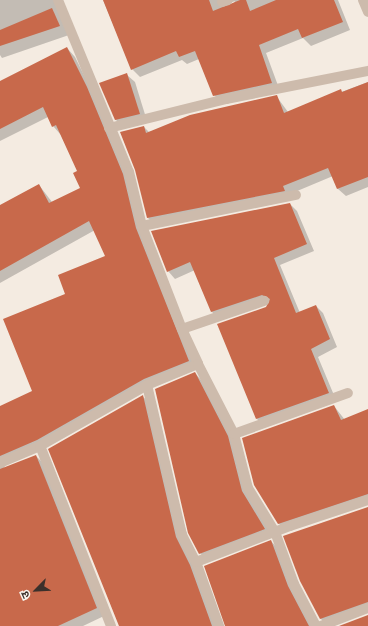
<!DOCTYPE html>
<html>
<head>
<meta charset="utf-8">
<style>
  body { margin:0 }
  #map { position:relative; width:368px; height:626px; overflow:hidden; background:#f4ebe1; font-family:"PT Sans","Noto Sans Devanagari",sans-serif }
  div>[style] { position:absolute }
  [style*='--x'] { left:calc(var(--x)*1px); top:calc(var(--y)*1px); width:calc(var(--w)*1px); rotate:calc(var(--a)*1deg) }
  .shadow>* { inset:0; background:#0003 }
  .building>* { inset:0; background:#c8694b }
  .minor>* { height:10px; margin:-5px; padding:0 5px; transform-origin:5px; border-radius:5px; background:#cdbbac }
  span { translate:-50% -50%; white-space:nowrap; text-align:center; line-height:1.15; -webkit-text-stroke:3.5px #fbf5ee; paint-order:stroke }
  .north { position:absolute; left:16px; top:570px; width:40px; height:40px; -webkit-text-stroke:3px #fbf5ee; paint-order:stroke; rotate:246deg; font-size:11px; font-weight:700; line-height:16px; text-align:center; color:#3b302b }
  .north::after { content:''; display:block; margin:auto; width:14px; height:18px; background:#3b302b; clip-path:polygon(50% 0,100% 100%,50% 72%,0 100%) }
</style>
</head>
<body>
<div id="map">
  <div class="shadow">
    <i style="clip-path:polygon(0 0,54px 0,69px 35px,2px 58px,0 55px)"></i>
    <i style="clip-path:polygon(evenodd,103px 0,338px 0,350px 30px,311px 46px,303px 38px,266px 53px,280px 91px,222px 103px,214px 95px,199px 59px,187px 64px,182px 60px,140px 77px,132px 69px,103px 0,235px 1px,233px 5px,225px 5px,235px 1px)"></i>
    <i style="clip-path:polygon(67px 48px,75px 57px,95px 97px,131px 183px,197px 369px,152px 387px,6px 465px,1px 471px,36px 456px,44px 464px,104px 616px,83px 626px,0 626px,0 407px,33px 392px,66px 295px,107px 256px,95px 230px,0 283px,0 206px,39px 185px,52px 202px,81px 189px,78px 171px,61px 135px,53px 126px,48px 117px,0 141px,0 83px)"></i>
    <i style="clip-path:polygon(127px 75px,135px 82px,147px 121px,123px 127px,115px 119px)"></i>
    <i style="clip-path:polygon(368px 82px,368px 187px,346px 196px,338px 189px,333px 176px,290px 194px,155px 225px,148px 218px,136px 170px,144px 127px,149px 132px,277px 97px,288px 112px)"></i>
    <i style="clip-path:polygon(290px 204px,297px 211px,314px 251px,280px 265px,300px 313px,316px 306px,323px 313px,337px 347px,318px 357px,336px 400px,264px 426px,257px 419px,267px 308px,270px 302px,220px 319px,212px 312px,195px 270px,175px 279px,168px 271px)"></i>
    <i style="clip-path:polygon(195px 373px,202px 381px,235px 445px,272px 536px,207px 561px,200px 553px)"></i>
    <i style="clip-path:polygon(142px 396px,151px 404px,198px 574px,217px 626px,119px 626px)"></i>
    <i style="clip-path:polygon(334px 406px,345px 420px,368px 410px,368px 504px,287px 531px,278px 523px)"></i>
    <i style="clip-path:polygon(368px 508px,368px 612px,328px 626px,321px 619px,301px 581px)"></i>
    <i style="clip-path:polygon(271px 541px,279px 550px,312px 626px,225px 626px)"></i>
  </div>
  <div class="building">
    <i style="clip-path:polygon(103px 0,209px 0,213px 11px,240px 0,246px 0,250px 11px,276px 0,334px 0,343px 22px,302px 38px,298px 29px,259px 45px,272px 83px,213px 96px,195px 51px,179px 57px,176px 51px,131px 70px)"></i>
    <i style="clip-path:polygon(52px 8px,60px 26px,0 46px,0 30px)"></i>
    <i style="clip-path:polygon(67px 47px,87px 87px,123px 174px,136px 228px,189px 361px,144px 379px,37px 440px,0 456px,0 406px,32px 391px,3px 319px,65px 294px,58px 275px,105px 256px,89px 221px,0 271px,0 205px,39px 184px,49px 203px,80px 188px,73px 173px,77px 171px,56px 125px,52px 127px,43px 107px,0 129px,0 81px)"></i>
    <i style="clip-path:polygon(127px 73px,140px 114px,115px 120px,99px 83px)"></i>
    <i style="clip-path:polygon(368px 82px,368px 177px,337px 189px,328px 168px,283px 186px,285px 191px,147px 218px,135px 170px,120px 132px,144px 126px,146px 133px,190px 115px,277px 95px,284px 113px,341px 89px,342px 92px)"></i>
    <i style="clip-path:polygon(290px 203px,307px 244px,274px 258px,296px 313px,316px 305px,330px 339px,311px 349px,329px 393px,256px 419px,217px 324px,266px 307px,270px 299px,262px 295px,211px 312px,190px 262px,167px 272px,151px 231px)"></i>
    <i style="clip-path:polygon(195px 372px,228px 436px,242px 491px,265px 529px,199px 554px,188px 533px,155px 389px)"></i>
    <i style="clip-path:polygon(143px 395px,176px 537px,190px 565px,212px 626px,119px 626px,48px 449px)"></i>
    <i style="clip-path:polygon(334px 405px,341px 420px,368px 409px,368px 494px,278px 524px,254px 485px,242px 438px)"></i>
    <i style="clip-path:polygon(36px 455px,97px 608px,58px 626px,0 626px,0 469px)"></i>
    <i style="clip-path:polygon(368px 507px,368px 602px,320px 619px,300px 581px,283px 536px)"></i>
    <i style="clip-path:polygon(271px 540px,288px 586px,309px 626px,225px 626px,204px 566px)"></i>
    <i style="clip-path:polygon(368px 615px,368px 626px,339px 626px)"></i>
  </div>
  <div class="minor">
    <i style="--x:58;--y:0;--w:186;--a:67.6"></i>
    <i style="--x:129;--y:172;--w:56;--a:76.5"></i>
    <i style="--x:142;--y:226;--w:110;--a:68.8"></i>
    <i style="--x:182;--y:329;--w:38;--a:65"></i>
    <i style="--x:198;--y:364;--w:55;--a:157.6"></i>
    <i style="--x:147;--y:385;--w:154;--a:76.9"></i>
    <i style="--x:182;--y:535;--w:30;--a:63"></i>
    <i style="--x:196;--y:562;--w:68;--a:70.2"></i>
    <i style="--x:363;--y:0;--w:13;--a:67"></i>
    <i style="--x:222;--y:2;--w:6;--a:-18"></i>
    <i style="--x:109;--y:128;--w:121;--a:-13.9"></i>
    <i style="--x:226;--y:99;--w:145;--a:-11.2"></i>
    <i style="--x:142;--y:226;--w:157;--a:-11.4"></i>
    <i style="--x:182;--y:329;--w:87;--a:-18.9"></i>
    <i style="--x:198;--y:364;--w:79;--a:62.8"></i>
    <i style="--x:234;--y:434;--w:56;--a:75.5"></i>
    <i style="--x:248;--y:488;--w:52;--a:58.5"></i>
    <i style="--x:275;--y:532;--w:55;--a:69.9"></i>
    <i style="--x:294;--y:584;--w:47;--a:62.4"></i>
    <i style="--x:234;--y:434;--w:121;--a:-19.8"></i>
    <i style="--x:0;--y:463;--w:43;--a:-23"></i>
    <i style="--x:196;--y:562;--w:101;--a:-21"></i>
    <i style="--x:290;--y:526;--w:82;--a:-18.4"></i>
    <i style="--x:111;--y:626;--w:193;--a:-111.5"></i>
    <i style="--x:40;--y:446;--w:123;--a:-29.7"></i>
    <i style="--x:321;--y:626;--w:50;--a:-21"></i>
  </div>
  <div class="north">उ</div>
</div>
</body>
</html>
